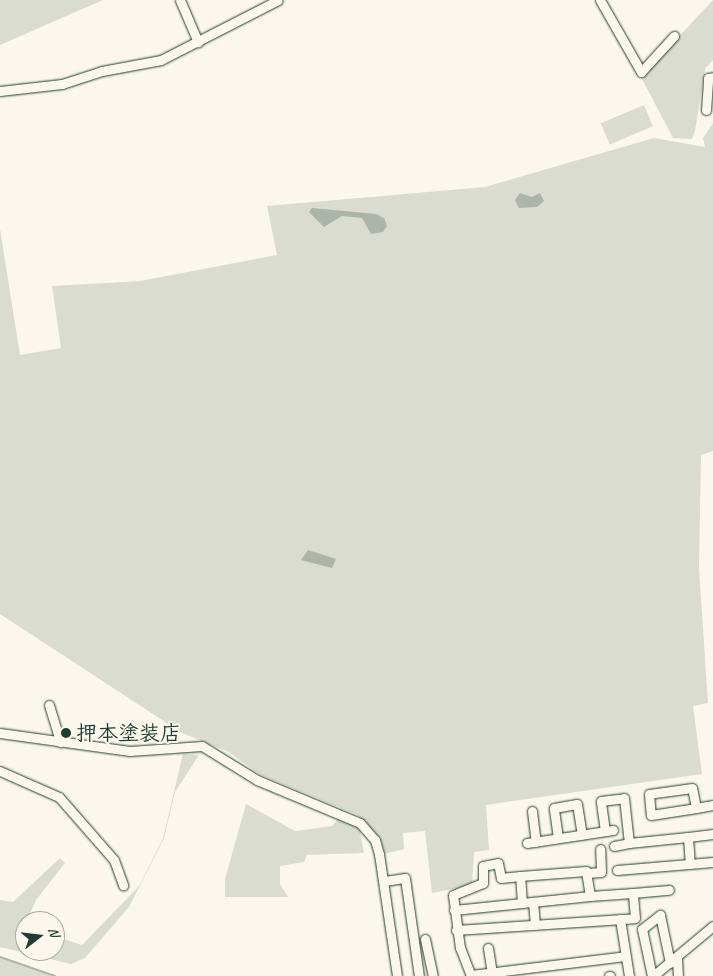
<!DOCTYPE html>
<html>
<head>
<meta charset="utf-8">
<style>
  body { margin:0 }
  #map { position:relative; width:713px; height:976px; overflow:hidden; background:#fbf7ec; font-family:Caveat,"Klee One",sans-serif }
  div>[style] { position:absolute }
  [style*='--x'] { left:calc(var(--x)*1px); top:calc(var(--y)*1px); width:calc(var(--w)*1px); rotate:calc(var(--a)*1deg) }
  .green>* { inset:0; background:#dbdcd1; transform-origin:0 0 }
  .water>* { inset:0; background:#adb4aa }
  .stream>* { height:2px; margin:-1px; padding:0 1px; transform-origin:1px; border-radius:1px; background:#adb4aa }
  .roads { filter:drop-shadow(0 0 1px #1f3d34) drop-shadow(0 0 1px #1f3d34) }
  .minor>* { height:9px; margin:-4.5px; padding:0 4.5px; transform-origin:4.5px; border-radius:4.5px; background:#fbf7ec }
  .dots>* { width:14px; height:14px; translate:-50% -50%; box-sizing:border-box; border:2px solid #fbf7ec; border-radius:50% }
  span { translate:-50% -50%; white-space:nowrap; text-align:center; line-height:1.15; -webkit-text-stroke:4px #fbf7ec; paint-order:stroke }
  .poi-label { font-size:21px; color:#1f3d34; font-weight:700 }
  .left { translate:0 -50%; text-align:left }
  .north { position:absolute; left:15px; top:911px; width:50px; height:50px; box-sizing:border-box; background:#fbf7ec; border:1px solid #a3ada2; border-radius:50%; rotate:74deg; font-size:14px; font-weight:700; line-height:20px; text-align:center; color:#1f3d34 }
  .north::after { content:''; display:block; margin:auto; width:18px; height:22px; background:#1f3d34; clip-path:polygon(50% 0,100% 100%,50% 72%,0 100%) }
</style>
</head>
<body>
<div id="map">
  <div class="green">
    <i style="clip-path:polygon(0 0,103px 0,0 45px)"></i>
    <i style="clip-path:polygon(713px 0,713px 60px,705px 69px,695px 131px,692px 139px,673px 138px,641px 77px)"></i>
    <i style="left:644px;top:105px;width:23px;height:47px;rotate:67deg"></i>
    <i style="clip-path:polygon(713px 123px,713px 451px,701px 455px,699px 568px,708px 703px,693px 706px,702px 774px,486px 805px,489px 850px,474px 852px,472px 885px,432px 893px,425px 831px,403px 833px,404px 849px,384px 854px,381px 839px,358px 815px,261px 775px,227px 751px,182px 733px,0 614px,0 229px,20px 355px,61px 348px,52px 286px,140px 281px,277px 255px,267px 206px,485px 187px,654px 138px,705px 147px,703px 138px)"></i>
    <i style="clip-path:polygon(183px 754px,199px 755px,175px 792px,164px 838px,129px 907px,85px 958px,71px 964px,0 947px,0 900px,13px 902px,60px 858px,65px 863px,36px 900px,29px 916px,32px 921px,25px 921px,25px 951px,55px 951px,55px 936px,82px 945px,139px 886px,163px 838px)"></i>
    <i style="clip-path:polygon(246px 804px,295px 831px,332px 826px,340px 817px,359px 825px,364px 853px,307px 855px,304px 862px,280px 866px,280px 884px,288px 897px,225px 897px,225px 879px)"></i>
    <i style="clip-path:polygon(0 956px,53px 976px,0 976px)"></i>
  </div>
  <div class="water">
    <i style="clip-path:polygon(520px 193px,532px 197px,540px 193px,544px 201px,537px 207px,519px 208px,515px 200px)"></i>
    <i style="clip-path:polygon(312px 208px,376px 214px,384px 218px,387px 226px,383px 232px,371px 234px,362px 218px,342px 216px,324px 227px,309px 212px)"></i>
    <i style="clip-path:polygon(308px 550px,336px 559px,332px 568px,301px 560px)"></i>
  </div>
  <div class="stream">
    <i style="--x:0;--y:957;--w:58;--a:19.1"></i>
  </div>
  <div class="roads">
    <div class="minor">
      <i style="--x:180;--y:0;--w:46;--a:66.8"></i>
      <i style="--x:600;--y:0;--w:83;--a:60.3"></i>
      <i style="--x:641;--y:72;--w:49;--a:-47.5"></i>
      <i style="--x:0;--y:91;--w:62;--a:-6.4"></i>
      <i style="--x:62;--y:84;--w:42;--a:-18"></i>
      <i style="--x:102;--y:71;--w:60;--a:-10.6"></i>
      <i style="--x:161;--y:60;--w:131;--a:-27.1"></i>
      <i style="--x:706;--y:110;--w:32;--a:-86"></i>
      <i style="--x:708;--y:78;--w:5;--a:-11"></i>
      <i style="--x:49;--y:705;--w:39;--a:73"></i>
      <i style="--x:0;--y:733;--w:131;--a:7.9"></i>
      <i style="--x:130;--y:751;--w:72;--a:-4"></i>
      <i style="--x:202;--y:746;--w:65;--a:31.7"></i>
      <i style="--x:257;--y:780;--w:112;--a:22.7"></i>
      <i style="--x:360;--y:823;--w:23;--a:49"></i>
      <i style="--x:375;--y:840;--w:15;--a:74"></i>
      <i style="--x:379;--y:854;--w:123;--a:81.6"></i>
      <i style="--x:0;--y:771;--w:64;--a:23.8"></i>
      <i style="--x:59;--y:797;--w:84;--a:48.9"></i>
      <i style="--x:114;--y:860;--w:27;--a:70"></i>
      <i style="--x:696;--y:808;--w:20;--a:-101"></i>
      <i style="--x:692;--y:788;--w:43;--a:172.1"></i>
      <i style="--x:649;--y:794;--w:21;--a:85"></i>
      <i style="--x:651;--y:815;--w:46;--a:-8.8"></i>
      <i style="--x:696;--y:808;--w:17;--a:-10"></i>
      <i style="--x:532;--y:811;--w:31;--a:83"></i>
      <i style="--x:605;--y:831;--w:30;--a:-98"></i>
      <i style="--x:601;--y:801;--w:23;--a:-7"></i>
      <i style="--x:624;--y:798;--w:45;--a:83.7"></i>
      <i style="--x:629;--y:843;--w:59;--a:-5.8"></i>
      <i style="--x:688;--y:837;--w:27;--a:86"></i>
      <i style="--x:688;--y:837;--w:25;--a:-7"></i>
      <i style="--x:558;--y:838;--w:30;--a:-98"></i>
      <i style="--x:554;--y:808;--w:23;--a:-10"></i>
      <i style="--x:577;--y:804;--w:31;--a:81"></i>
      <i style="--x:527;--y:843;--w:87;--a:-8.6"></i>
      <i style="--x:614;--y:846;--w:15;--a:-11"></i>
      <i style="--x:617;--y:870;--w:96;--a:-4.8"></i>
      <i style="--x:588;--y:873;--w:13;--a:-4"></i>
      <i style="--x:601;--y:872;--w:23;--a:-92"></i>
      <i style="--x:385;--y:881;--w:20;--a:-9"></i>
      <i style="--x:405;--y:878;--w:99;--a:81.9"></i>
      <i style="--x:533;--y:902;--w:23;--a:85"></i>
      <i style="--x:522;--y:903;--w:27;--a:-94"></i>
      <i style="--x:520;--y:876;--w:66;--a:-4.3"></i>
      <i style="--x:586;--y:871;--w:25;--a:81"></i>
      <i style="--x:590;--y:896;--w:43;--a:-4"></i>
      <i style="--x:454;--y:910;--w:137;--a:-5.9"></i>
      <i style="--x:620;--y:919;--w:58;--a:81"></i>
      <i style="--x:456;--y:930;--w:179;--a:-3.8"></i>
      <i style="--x:635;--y:918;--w:25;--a:-95"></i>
      <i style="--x:633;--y:893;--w:36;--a:-5"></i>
      <i style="--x:425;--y:939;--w:38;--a:78"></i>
      <i style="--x:488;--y:948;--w:24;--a:81"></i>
      <i style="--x:677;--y:958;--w:18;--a:87"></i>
      <i style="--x:471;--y:975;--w:155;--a:-7"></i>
      <i style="--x:471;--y:976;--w:30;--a:-111"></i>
      <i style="--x:460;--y:948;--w:53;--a:-97.5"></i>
      <i style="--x:453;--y:895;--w:32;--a:-22"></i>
      <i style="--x:483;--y:883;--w:17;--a:-90"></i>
      <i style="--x:483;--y:866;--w:15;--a:-11"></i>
      <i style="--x:498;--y:863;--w:15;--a:79"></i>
      <i style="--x:501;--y:878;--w:19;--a:-6"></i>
      <i style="--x:609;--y:976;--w:1;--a:0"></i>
      <i style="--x:652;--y:976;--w:48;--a:-102"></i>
      <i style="--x:642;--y:929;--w:23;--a:-38"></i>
      <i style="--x:660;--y:915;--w:49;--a:78.2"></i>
      <i style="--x:653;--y:976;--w:78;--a:-39.8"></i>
    </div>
  </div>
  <div class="dots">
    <i style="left:66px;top:733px;background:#1f3d34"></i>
  </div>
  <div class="poi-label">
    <span class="left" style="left:76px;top:733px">押本塗装店</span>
  </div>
  <div class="north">N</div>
</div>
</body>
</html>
